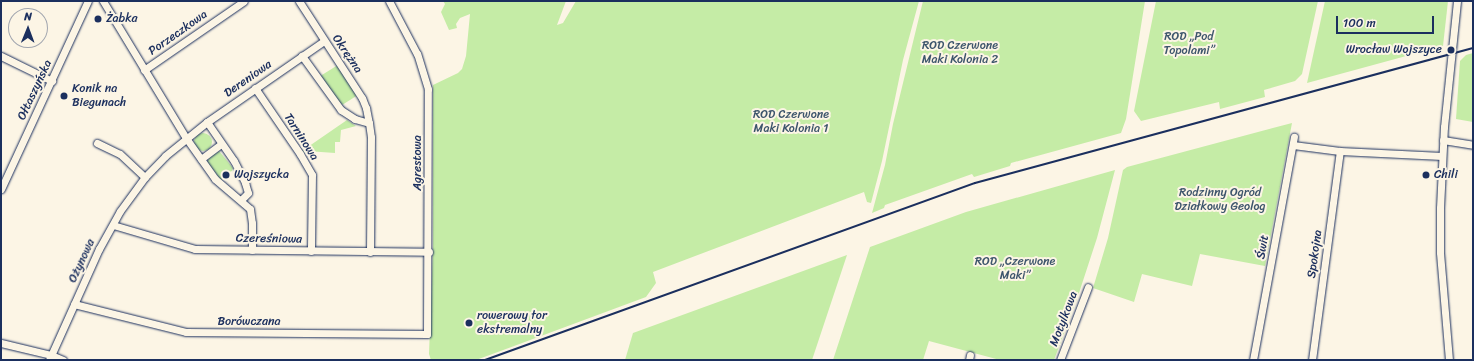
<!DOCTYPE html>
<html>
<head>
<meta charset="utf-8">
<style>
  body { margin:0 }
  #map { position:relative; width:1474px; height:361px; overflow:hidden; background:#fcf5e5; font-family:Sriracha,sans-serif }
  div>[style] { position:absolute }
  [style*='--x'] { left:calc(var(--x)*1px); top:calc(var(--y)*1px); width:calc(var(--w)*1px); rotate:calc(var(--a)*1deg) }
  .green>* { inset:0; background:#c5eca6; transform-origin:0 0 }
  .round { border-radius:50% }
  .roads { filter:drop-shadow(0 0 1px #1b2f5e) drop-shadow(0 0 1px #1b2f5e) }
  .minor>* { height:7px; margin:-3.5px; padding:0 3.5px; transform-origin:3.5px; border-radius:3.5px; background:#fcf5e5 }
  .rail>* { height:2px; margin:-1px; padding:0 1px; transform-origin:1px; border-radius:1px; background:#1b2f5e }
  .dots>* { width:11px; height:11px; translate:-50% -50%; box-sizing:border-box; border:2px solid #fcf5e5; border-radius:50% }
  span { translate:-50% -50%; white-space:nowrap; text-align:center; line-height:1.15; -webkit-text-stroke:4px #fcf5e5; paint-order:stroke }
  .poi-label { font-size:12px; color:#1b2f5e }
  .left { translate:0 -50%; text-align:left }
  .right { translate:-100% -50%; text-align:right }
  .street-label { font-size:12px; color:#1b2f5e }
  .park-label { font-size:12px; color:#3d556c }
  .frame { position:absolute; inset:0; border:2px solid #1b2f5e; pointer-events:none }
  .north { position:absolute; left:8px; top:8px; width:40px; height:40px; box-sizing:border-box; background:#fcf5e5; border:1px solid #a2a6af; border-radius:50%; rotate:1deg; font-size:11px; font-weight:700; line-height:16px; text-align:center; color:#1b2f5e }
  .north::after { content:''; display:block; margin:auto; width:14px; height:18px; background:#1b2f5e; clip-path:polygon(50% 0,100% 100%,50% 72%,0 100%) }
  .scale { position:absolute; left:1336px; top:16px; width:98px; height:18px; box-sizing:border-box; border:2px solid #1b2f5e; border-top:0; padding-left:5px; font-size:12px; line-height:14px; white-space:nowrap; color:#1b2f5e; -webkit-text-stroke:3px #fcf5e5; paint-order:stroke }
</style>
</head>
<body>
<div id="map">
  <div class="green">
    <i style="clip-path:polygon(443px 1px,566px 1px,557px 25px,563px 23px,576px 1px,919px 1px,903px 60px,882px 161px,871px 203px,867px 202px,864px 192px,653px 272px,656px 283px,646px 297px,476px 360px,431px 360px,429px 354px,433px 247px,433px 85px,458px 73px,462px 69px,466px 56px,470px 14px,460px 18px,456px 24px,457px 28px,449px 30px,441px 12px,445px 4px)"></i>
    <i style="clip-path:polygon(923px 1px,1145px 1px,1126px 119px,1121px 133px,1011px 163px,1010px 166px,974px 177px,972px 174px,885px 205px,884px 208px,872px 213px,885px 165px,893px 124px)"></i>
    <i style="clip-path:polygon(1156px 1px,1318px 1px,1302px 74px,1295px 81px,1264px 90px,1265px 97px,1220px 109px,1219px 102px,1141px 121px,1134px 111px)"></i>
    <i style="clip-path:polygon(1325px 1px,1448px 1px,1443px 46px,1307px 83px)"></i>
    <i style="clip-path:polygon(1473px 53px,1473px 122px,1456px 119px,1460px 61px,1466px 55px)"></i>
    <i style="left:338px;top:65px;width:36px;height:20px;rotate:58deg"></i>
    <i style="clip-path:polygon(347px 120px,356px 126px,341px 130px,340px 142px,335px 142px,335px 153px,307px 151px,305px 153px,302px 151px)"></i>
    <i style="clip-path:polygon(1292px 123px,1265px 266px,1200px 254px,1192px 286px,1142px 274px,1134px 302px,1093px 288px,1108px 238px,1123px 170px,1127px 167px)"></i>
    <i class="round" style="left:194px;top:133px;width:18px;height:18px"></i>
    <i style="clip-path:polygon(219px 151px,233px 168px,232px 171px,227px 173px,228px 175px,221px 180px,207px 162px,209px 158px)"></i>
    <i style="clip-path:polygon(1115px 170px,1097px 238px,1079px 293px,1054px 360px,1000px 360px,929px 341px,923px 360px,833px 360px,870px 247px,966px 212px)"></i>
    <i style="clip-path:polygon(847px 255px,812px 360px,625px 360px,633px 333px)"></i>
  </div>
  <div class="roads">
    <div class="minor">
      <i style="--x:103;--y:1;--w:160;--a:58.8"></i>
      <i style="--x:186;--y:138;--w:50;--a:54.7"></i>
      <i style="--x:215;--y:179;--w:46;--a:40.6"></i>
      <i style="--x:250;--y:209;--w:14;--a:82"></i>
      <i style="--x:252;--y:223;--w:27;--a:90"></i>
      <i style="--x:299;--y:1;--w:116;--a:57"></i>
      <i style="--x:362;--y:98;--w:11;--a:68"></i>
      <i style="--x:366;--y:108;--w:15;--a:79"></i>
      <i style="--x:369;--y:123;--w:15;--a:-164"></i>
      <i style="--x:355;--y:119;--w:17;--a:-147"></i>
      <i style="--x:341;--y:110;--w:67;--a:-125.8"></i>
      <i style="--x:1;--y:56;--w:57;--a:26.1"></i>
      <i style="--x:144;--y:70;--w:121;--a:-34.6"></i>
      <i style="--x:255;--y:88;--w:80;--a:55.7"></i>
      <i style="--x:300;--y:154;--w:24;--a:60"></i>
      <i style="--x:312;--y:175;--w:76;--a:90.8"></i>
      <i style="--x:207;--y:122;--w:47;--a:55.3"></i>
      <i style="--x:234;--y:161;--w:25;--a:63"></i>
      <i style="--x:245;--y:183;--w:10;--a:73"></i>
      <i style="--x:248;--y:193;--w:10;--a:135"></i>
      <i style="--x:369;--y:123;--w:14;--a:82"></i>
      <i style="--x:371;--y:137;--w:115;--a:90.5"></i>
      <i style="--x:1443;--y:140;--w:30;--a:9"></i>
      <i style="--x:97;--y:143;--w:25;--a:26"></i>
      <i style="--x:120;--y:154;--w:34;--a:43"></i>
      <i style="--x:1293;--y:145;--w:47;--a:7.3"></i>
      <i style="--x:1340;--y:151;--w:102;--a:2.8"></i>
      <i style="--x:201;--y:159;--w:25;--a:-37"></i>
      <i style="--x:1;--y:189;--w:207;--a:-65.2"></i>
      <i style="--x:113;--y:225;--w:85;--a:16.3"></i>
      <i style="--x:195;--y:249;--w:234;--a:0.7"></i>
      <i style="--x:74;--y:304;--w:115;--a:14"></i>
      <i style="--x:186;--y:332;--w:241;--a:0.5"></i>
      <i style="--x:427;--y:334;--w:245;--a:-89.8"></i>
      <i style="--x:428;--y:89;--w:37;--a:-107"></i>
      <i style="--x:417;--y:54;--w:60;--a:-117.8"></i>
      <i style="--x:1;--y:343;--w:51;--a:13.5"></i>
      <i style="--x:51;--y:355;--w:13;--a:23"></i>
      <i style="--x:49;--y:360;--w:122;--a:-65.8"></i>
      <i style="--x:99;--y:249;--w:43;--a:-61.1"></i>
      <i style="--x:120;--y:211;--w:42;--a:-53.7"></i>
      <i style="--x:145;--y:177;--w:29;--a:-46"></i>
      <i style="--x:165;--y:156;--w:54;--a:-39"></i>
      <i style="--x:207;--y:122;--w:142;--a:-34.7"></i>
      <i style="--x:969;--y:360;--w:5;--a:-79"></i>
      <i style="--x:1060;--y:360;--w:78;--a:-69"></i>
      <i style="--x:1253;--y:360;--w:227;--a:-79.6"></i>
      <i style="--x:1312;--y:360;--w:211;--a:-82.4"></i>
      <i style="--x:1449;--y:360;--w:108;--a:-94.8"></i>
      <i style="--x:1440;--y:252;--w:44;--a:-90"></i>
      <i style="--x:1440;--y:208;--w:81;--a:-87.2"></i>
      <i style="--x:1444;--y:127;--w:127;--a:-84.1"></i>
    </div>
  </div>
  <div class="rail">
    <i style="--x:485;--y:360;--w:521;--a:-19.86"></i>
    <i style="--x:975;--y:183;--w:516;--a:-15.17"></i>
  </div>
  <div class="dots">
    <i style="left:98px;top:19px;background:#1b2f5e"></i>
    <i style="left:1451px;top:50px;background:#1b2f5e"></i>
    <i style="left:64px;top:96px;background:#1b2f5e"></i>
    <i style="left:226px;top:175px;background:#1b2f5e"></i>
    <i style="left:1426px;top:175px;background:#1b2f5e"></i>
    <i style="left:469px;top:323px;background:#1b2f5e"></i>
  </div>
  <div class="poi-label">
    <span class="left" style="left:106px;top:19px">Żabka</span>
    <span class="right" style="left:1442px;top:50px">Wrocław Wojszyce</span>
    <span class="left" style="left:72px;top:96px">Konik na<br>Biegunach</span>
    <span class="left" style="left:234px;top:175px">Wojszycka</span>
    <span class="left" style="left:1434px;top:175px">Chili</span>
    <span class="left" style="left:477px;top:323px">rowerowy tor<br>ekstremalny</span>
  </div>
  <div class="street-label">
    <span style="left:178px;top:33px;rotate:-35deg">Porzeczkowa</span>
    <span style="left:347px;top:54px;rotate:56deg">Okrężna</span>
    <span style="left:248px;top:79px;rotate:-35deg">Dereniowa</span>
    <span style="left:35px;top:90px;rotate:-65deg">Ołtaszyńska</span>
    <span style="left:301px;top:137px;rotate:57deg">Tarninowa</span>
    <span style="left:418px;top:163px;rotate:-90deg">Agrestowa</span>
    <span style="left:269px;top:239px;rotate:1deg">Czereśniowa</span>
    <span style="left:1263px;top:247px;rotate:-80deg">Świt</span>
    <span style="left:1315px;top:254px;rotate:-82deg">Spokojna</span>
    <span style="left:82px;top:261px;rotate:-65deg">Ożynowa</span>
    <span style="left:1064px;top:319px;rotate:-69deg">Motylkowa</span>
    <span style="left:249px;top:322px">Borówczana</span>
  </div>
  <div class="park-label">
    <span style="left:1189px;top:44px">ROD „Pod<br>Topolami”</span>
    <span style="left:960px;top:53px">ROD Czerwone<br>Maki Kolonia 2</span>
    <span style="left:791px;top:122px">ROD Czerwone<br>Maki Kolonia 1</span>
    <span style="left:1220px;top:200px">Rodzinny Ogród<br>Działkowy Geolog</span>
    <span style="left:1015px;top:269px">ROD „Czerwone<br>Maki”</span>
  </div>
  <div class="frame"></div>
  <div class="north">N</div>
  <div class="scale">100 m</div>
</div>
</body>
</html>
